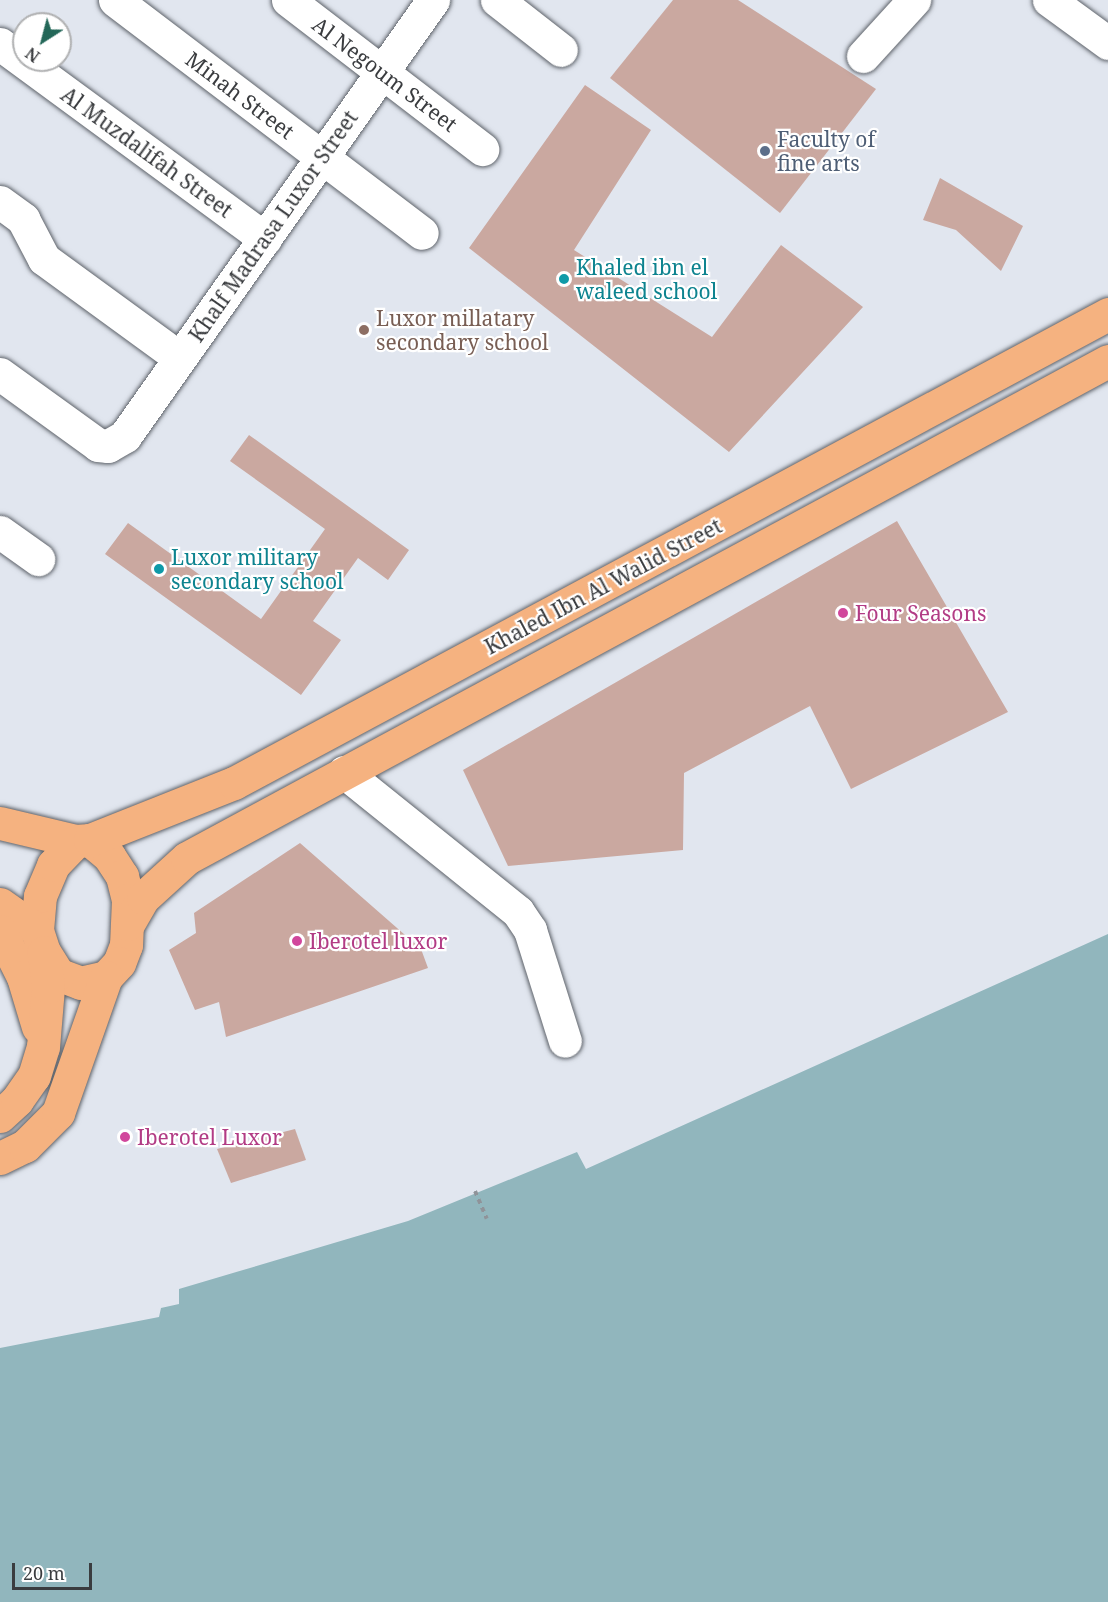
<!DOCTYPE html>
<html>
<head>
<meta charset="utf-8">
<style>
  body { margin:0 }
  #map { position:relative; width:1108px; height:1602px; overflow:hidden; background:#e1e6ef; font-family:"Noto Serif",serif }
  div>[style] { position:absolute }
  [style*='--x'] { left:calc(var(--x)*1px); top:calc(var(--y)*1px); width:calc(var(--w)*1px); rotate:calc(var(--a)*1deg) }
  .water>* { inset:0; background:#91b6bd }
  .building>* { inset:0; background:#caa8a0 }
  .path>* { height:4px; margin-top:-2px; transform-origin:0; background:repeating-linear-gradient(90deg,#8f9399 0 4.5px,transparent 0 9px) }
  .roads { filter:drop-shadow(0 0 2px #5e636a) drop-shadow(0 0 2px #5e636a) }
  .minor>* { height:33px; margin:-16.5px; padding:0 16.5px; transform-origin:16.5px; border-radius:16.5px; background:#fff }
  .major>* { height:33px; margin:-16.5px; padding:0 16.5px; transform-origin:16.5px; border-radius:16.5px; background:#f5b280 }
  .dots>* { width:16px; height:16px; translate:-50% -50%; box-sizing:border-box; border:3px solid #fff; border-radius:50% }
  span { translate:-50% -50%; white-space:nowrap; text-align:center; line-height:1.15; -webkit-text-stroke:4.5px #fff; paint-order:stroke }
  .street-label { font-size:21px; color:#3a3c3f }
  .service-label { font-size:21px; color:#4e5e75 }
  .left { translate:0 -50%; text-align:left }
  .culture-label { font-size:21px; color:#0d838f }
  .education-label { font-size:21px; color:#785e54 }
  .hotel-label { font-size:21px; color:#b23c85 }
  .north { position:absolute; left:12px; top:12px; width:60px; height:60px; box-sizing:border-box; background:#fff; border:2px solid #b0b1b2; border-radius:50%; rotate:216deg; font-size:16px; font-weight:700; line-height:24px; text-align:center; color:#3a3c3f }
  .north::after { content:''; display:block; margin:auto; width:21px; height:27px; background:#236758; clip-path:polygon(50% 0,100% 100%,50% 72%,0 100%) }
  .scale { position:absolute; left:12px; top:1563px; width:80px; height:27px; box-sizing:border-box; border:3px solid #3a3c3f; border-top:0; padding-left:8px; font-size:18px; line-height:21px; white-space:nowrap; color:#3a3c3f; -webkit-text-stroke:4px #fff; paint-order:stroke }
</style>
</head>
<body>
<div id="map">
  <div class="water">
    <i style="clip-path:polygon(1108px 934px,1108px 1602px,0 1602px,0 1348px,159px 1317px,161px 1308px,179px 1304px,179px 1289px,408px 1221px,577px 1152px,586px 1169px)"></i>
  </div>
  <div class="building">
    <i style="clip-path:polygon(673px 0,738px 0,876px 89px,780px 213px,610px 78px)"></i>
    <i style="clip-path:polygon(585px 85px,651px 130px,574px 250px,712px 337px,781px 245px,863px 307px,729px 452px,469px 248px)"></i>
    <i style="clip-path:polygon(940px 178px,1023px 226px,1001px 271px,956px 230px,923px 220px)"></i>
    <i style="clip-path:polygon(249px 435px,409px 550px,388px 580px,358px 558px,313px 621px,341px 640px,301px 695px,105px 554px,128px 523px,261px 619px,325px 529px,230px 461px)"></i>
    <i style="clip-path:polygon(897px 521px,1008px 712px,851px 789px,810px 706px,684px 773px,683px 850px,508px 866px,463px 770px)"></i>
    <i style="clip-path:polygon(300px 843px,421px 949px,428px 968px,226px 1037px,219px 1002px,195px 1010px,169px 950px,196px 933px,194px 913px)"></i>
    <i style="clip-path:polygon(295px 1129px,306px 1160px,231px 1183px,217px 1149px)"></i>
  </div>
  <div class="path">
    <i style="--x:475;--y:1191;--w:30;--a:67"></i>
  </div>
  <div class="roads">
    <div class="minor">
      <i style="--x:115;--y:0;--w:385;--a:37.2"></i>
      <i style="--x:288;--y:0;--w:245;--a:37.5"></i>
      <i style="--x:497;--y:0;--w:81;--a:38"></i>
      <i style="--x:1049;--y:0;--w:73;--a:36.1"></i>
      <i style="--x:0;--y:44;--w:329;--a:36.3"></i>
      <i style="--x:863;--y:56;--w:76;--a:-47.7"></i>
      <i style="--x:0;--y:202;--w:29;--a:36"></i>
      <i style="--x:23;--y:219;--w:45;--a:62.3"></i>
      <i style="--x:44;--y:259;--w:168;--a:36.1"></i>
      <i style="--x:0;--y:374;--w:121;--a:35.9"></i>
      <i style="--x:98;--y:445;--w:10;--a:6"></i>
      <i style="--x:108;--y:446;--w:20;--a:-30"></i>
      <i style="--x:125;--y:436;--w:534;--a:-54.76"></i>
      <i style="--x:0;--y:532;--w:47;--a:35.4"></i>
      <i style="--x:344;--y:772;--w:223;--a:38.8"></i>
      <i style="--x:518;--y:912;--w:22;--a:56"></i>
      <i style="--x:530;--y:930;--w:116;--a:72.5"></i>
    </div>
    <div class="major">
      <i style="--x:0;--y:823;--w:78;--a:13.3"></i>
      <i style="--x:76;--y:841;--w:14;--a:-4"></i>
      <i style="--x:90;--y:840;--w:25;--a:40"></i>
      <i style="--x:109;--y:856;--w:24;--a:57"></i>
      <i style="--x:122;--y:876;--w:25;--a:76"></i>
      <i style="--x:128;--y:900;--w:45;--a:92.5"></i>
      <i style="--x:126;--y:945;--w:19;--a:111"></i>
      <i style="--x:119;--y:963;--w:19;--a:133"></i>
      <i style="--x:106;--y:977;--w:26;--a:167"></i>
      <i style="--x:81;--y:983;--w:25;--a:-159"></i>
      <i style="--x:58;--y:974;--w:26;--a:-122"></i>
      <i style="--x:44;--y:952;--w:23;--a:-108"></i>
      <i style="--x:37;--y:930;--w:34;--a:-85"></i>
      <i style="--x:40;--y:896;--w:34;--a:-67"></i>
      <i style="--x:53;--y:865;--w:33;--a:-46"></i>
      <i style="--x:90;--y:840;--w:155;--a:-21.6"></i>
      <i style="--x:234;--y:783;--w:992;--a:-28.22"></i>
      <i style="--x:0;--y:904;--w:45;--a:35.1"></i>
      <i style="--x:128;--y:924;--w:30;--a:-60"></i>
      <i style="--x:143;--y:898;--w:59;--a:-42.3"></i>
      <i style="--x:187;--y:858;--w:1047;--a:-28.35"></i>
      <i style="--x:0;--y:931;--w:51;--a:63.4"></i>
      <i style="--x:23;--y:977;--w:52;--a:73.3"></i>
      <i style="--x:0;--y:1116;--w:23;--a:-43"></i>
      <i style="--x:17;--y:1100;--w:29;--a:-55"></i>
      <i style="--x:34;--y:1076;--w:30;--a:-73"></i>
      <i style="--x:43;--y:1047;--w:60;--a:-85.2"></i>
      <i style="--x:48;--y:987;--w:35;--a:-97"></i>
      <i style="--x:0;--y:1158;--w:28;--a:-26"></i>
      <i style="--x:25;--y:1146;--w:47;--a:-45"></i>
      <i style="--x:58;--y:1113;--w:144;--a:-70.6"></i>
    </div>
  </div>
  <div class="dots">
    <i style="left:765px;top:151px;background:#5c6f8a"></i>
    <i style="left:564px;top:279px;background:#0f9aa8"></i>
    <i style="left:364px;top:330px;background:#8d6e63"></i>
    <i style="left:159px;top:569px;background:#0f9aa8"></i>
    <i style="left:843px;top:613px;background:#d1479c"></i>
    <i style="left:297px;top:941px;background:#d1479c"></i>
    <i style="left:125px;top:1137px;background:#d1479c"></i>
  </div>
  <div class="street-label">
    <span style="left:385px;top:74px;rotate:37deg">Al Negoum Street</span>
    <span style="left:240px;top:95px;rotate:37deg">Minah Street</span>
    <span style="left:147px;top:152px;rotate:36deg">Al Muzdalifah Street</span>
    <span style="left:273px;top:226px;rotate:-55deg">Khalf Madrasa Luxor Street</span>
    <span style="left:603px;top:586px;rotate:-28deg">Khaled Ibn Al Walid Street</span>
  </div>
  <div class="service-label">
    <span class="left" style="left:777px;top:151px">Faculty of<br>fine arts</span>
  </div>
  <div class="culture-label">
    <span class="left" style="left:576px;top:279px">Khaled ibn el<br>waleed school</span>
    <span class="left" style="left:171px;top:569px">Luxor military<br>secondary school</span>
  </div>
  <div class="education-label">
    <span class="left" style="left:376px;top:330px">Luxor millatary<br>secondary school</span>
  </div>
  <div class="hotel-label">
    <span class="left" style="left:855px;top:613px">Four Seasons</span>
    <span class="left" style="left:309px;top:941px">Iberotel luxor</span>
    <span class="left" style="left:137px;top:1137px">Iberotel Luxor</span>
  </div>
  <div class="north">N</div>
  <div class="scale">20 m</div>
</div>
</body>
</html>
